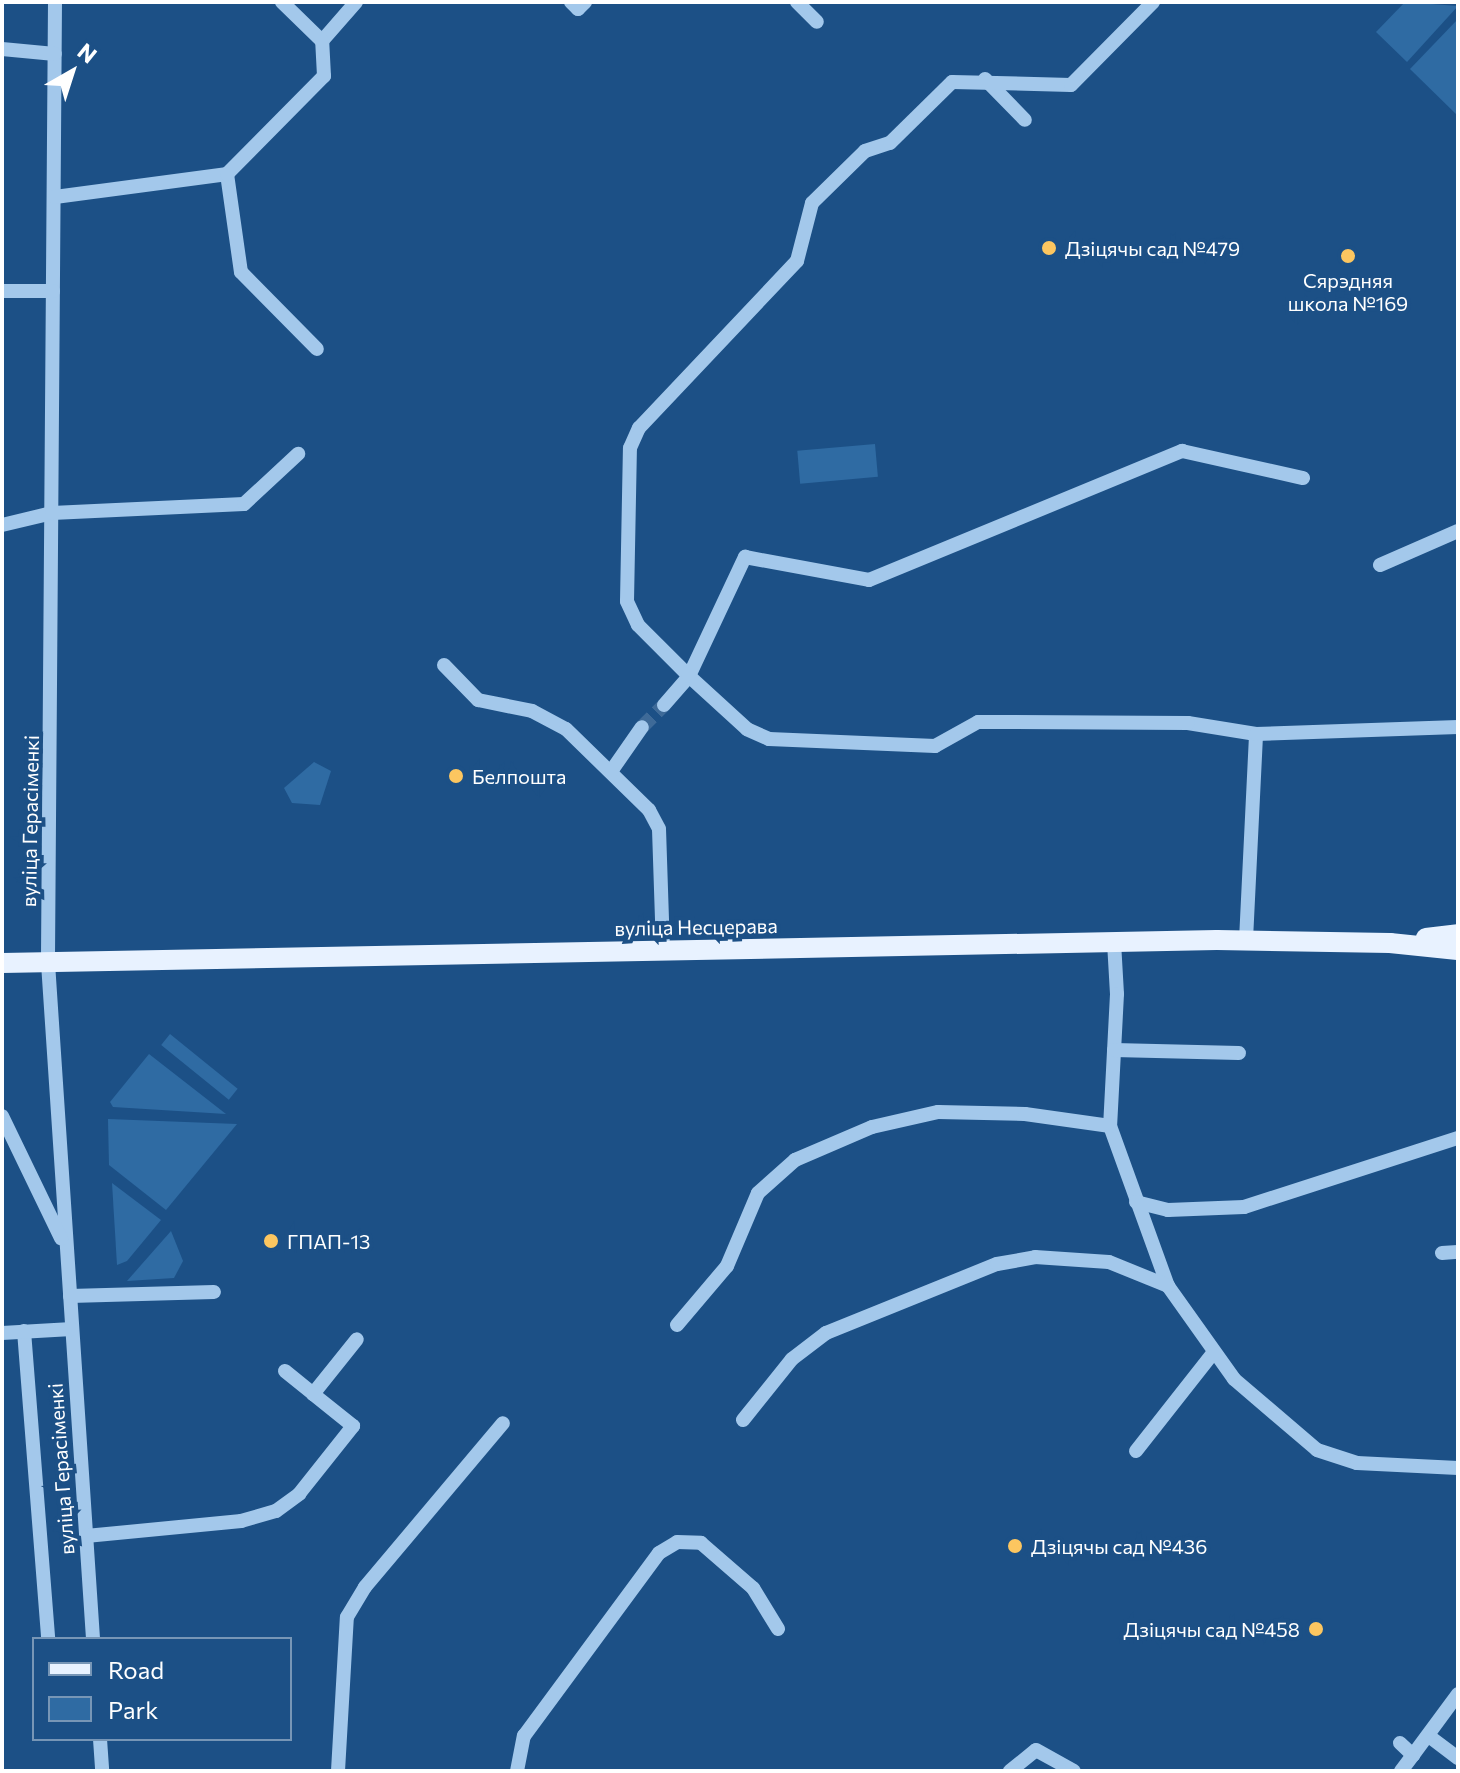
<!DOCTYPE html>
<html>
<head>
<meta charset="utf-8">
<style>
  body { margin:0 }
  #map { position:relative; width:1460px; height:1773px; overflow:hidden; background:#1c5086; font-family:Commissioner,sans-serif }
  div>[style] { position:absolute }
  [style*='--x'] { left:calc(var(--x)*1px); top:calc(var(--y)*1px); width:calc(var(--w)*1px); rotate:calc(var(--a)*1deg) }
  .green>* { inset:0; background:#2f6ba3; transform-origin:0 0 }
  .minor-tunnel>* { height:14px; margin-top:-7px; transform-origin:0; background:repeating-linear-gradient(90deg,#3e6a98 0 14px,transparent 0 21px) }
  .minor>* { height:14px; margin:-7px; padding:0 7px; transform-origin:7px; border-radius:7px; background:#a3c8eb }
  .major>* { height:20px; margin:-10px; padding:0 10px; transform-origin:10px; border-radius:10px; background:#e8f2ff }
  .dots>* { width:22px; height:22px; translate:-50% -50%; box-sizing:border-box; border:4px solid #1c5086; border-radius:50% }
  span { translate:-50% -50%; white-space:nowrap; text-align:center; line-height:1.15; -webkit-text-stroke:8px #1c5086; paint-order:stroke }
  .poi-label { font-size:20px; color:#fff }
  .left { translate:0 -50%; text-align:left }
  .right { translate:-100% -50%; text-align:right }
  .street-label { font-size:20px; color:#fff }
  .frame { position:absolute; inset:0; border:4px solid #fff; pointer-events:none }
  .legend { position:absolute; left:32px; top:1637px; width:260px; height:104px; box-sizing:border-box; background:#1c5086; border:2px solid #7796b6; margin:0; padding:10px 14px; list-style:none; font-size:24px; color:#fff }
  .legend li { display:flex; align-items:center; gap:16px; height:40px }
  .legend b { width:40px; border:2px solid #7796b6 }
  .north { position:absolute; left:32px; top:32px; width:80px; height:80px; -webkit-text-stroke:6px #1c5086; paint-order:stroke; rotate:39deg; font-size:22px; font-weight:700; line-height:32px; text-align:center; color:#fff }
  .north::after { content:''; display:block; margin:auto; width:28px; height:36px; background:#fff; clip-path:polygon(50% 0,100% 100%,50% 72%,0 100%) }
</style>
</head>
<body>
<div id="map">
  <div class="green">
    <i style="clip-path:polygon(1405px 2px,1458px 6px,1407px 62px,1376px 32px)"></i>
    <i style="clip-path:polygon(1458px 19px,1458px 116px,1410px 69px)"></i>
    <i style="left:875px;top:444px;width:33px;height:78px;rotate:85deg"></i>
    <i style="clip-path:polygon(314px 762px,331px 771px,320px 805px,292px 803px,284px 788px)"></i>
    <i style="left:170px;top:1034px;width:87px;height:14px;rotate:39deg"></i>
    <i style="clip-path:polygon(149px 1054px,226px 1114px,113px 1107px,110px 1102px)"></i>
    <i style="clip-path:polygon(108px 1119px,237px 1124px,166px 1210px,109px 1165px)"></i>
    <i style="clip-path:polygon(112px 1183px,161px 1220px,127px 1261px,117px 1265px)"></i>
    <i style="clip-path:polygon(171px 1231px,183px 1261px,174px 1278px,127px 1281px)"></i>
  </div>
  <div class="minor-tunnel">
    <i style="--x:642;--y:727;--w:31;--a:-45"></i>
  </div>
  <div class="minor">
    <i style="--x:55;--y:2;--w:961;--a:90.42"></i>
    <i style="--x:48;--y:963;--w:677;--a:86.19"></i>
    <i style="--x:571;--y:2;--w:10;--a:45"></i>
    <i style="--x:578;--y:9;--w:10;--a:-45"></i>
    <i style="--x:797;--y:2;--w:28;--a:45"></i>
    <i style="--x:322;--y:41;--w:52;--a:-48.9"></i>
    <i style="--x:2;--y:49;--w:53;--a:5.4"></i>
    <i style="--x:985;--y:79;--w:57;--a:45.7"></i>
    <i style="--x:227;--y:174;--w:99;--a:81.9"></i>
    <i style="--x:241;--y:272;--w:108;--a:45.4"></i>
    <i style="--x:55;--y:197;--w:174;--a:-7.6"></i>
    <i style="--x:227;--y:174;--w:138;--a:-45.3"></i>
    <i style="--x:324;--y:76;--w:35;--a:-93"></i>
    <i style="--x:322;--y:41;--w:56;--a:-135.7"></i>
    <i style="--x:2;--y:291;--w:51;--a:0"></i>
    <i style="--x:2;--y:525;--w:51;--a:-13.5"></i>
    <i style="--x:52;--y:513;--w:192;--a:-2.7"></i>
    <i style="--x:244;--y:504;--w:74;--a:-42.8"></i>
    <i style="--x:1380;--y:565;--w:85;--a:-23.6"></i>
    <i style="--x:444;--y:665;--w:49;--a:45.8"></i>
    <i style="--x:478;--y:700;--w:55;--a:11.5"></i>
    <i style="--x:532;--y:711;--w:38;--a:28"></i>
    <i style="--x:566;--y:729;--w:116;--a:44.3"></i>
    <i style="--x:649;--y:810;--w:21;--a:62"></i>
    <i style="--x:659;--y:829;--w:122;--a:88.1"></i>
    <i style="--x:664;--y:705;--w:38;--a:-49"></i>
    <i style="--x:689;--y:676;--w:72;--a:-135"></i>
    <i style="--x:638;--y:625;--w:26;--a:-115"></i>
    <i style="--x:627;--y:601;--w:153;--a:-88.9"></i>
    <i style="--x:630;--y:448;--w:22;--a:-66"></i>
    <i style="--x:639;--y:428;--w:230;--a:-46.6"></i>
    <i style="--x:797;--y:261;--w:60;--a:-75.5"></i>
    <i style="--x:812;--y:203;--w:74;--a:-44.5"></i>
    <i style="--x:865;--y:151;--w:26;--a:-18"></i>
    <i style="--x:890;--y:143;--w:87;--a:-44.5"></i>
    <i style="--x:952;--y:82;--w:119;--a:1.4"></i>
    <i style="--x:1071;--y:85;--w:117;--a:-45.3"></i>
    <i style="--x:1256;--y:734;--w:69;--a:-170.8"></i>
    <i style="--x:1188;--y:723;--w:210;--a:-179.7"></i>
    <i style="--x:978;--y:722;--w:49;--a:150.8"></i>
    <i style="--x:935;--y:746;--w:166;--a:-177.6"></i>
    <i style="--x:769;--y:739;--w:24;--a:-156"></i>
    <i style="--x:747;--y:729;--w:79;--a:-137.6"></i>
    <i style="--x:689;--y:676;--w:132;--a:-64.8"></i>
    <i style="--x:745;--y:557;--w:126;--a:10.5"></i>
    <i style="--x:869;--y:580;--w:339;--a:-22.4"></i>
    <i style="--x:1182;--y:451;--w:124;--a:12.6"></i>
    <i style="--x:612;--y:770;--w:52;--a:-55.1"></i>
    <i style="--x:1246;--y:940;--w:206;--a:-87.2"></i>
    <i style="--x:1256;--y:734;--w:202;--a:-2"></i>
    <i style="--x:1114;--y:942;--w:52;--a:86.7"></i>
    <i style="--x:1117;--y:994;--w:132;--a:93"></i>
    <i style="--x:1110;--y:1126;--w:170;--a:70.1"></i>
    <i style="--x:1168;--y:1286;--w:114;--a:54.6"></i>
    <i style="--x:1234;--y:1379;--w:109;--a:40.5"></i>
    <i style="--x:1317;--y:1450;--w:42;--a:18"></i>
    <i style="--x:1357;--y:1463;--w:101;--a:2.8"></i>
    <i style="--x:1114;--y:1050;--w:125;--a:1.4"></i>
    <i style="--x:2;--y:1116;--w:136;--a:64.2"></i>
    <i style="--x:1136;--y:1202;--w:33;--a:14"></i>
    <i style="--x:1168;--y:1210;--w:76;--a:-2.3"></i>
    <i style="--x:1244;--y:1207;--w:225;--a:-17.9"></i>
    <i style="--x:1442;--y:1253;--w:16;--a:-4"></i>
    <i style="--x:70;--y:1296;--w:144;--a:-1.6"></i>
    <i style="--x:677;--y:1325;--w:77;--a:-49.7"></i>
    <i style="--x:727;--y:1266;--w:79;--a:-67"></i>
    <i style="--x:758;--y:1193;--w:50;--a:-41.7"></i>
    <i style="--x:795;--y:1160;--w:84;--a:-23.2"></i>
    <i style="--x:872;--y:1127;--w:68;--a:-12.8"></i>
    <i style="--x:938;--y:1112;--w:87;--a:1.3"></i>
    <i style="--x:1025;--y:1114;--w:86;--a:8"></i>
    <i style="--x:24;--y:1331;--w:309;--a:85.5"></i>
    <i style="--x:2;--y:1333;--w:70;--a:-3.3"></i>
    <i style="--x:285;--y:1371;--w:36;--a:39"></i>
    <i style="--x:743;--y:1420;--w:78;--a:-51.2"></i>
    <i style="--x:792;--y:1359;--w:43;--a:-37.4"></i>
    <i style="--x:826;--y:1333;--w:184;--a:-22"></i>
    <i style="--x:997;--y:1264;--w:39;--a:-10"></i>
    <i style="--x:1035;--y:1257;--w:74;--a:3.9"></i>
    <i style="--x:1109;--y:1262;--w:64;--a:22.1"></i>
    <i style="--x:1136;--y:1451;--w:125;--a:-51.8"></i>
    <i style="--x:86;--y:1536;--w:156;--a:-5.5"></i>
    <i style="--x:241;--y:1521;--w:36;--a:-16"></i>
    <i style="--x:276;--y:1511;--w:29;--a:-36"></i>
    <i style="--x:299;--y:1494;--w:87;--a:-51.5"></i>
    <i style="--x:353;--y:1426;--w:51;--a:-141.3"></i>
    <i style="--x:313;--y:1394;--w:70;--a:-51.3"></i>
    <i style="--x:1430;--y:1737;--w:35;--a:37"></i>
    <i style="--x:100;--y:1739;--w:32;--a:86"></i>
    <i style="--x:1400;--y:1743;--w:18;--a:43"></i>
    <i style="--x:1413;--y:1755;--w:76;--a:-53.6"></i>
    <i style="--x:338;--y:1771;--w:154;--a:-86.7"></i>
    <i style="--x:347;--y:1617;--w:35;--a:-59"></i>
    <i style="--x:365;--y:1587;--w:214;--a:-49.9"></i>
    <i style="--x:517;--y:1771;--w:36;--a:-79"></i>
    <i style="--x:524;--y:1736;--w:227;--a:-53.6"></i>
    <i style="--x:659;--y:1553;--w:21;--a:-31"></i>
    <i style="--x:677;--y:1542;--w:24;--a:2"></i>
    <i style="--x:701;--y:1543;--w:69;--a:40.9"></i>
    <i style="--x:753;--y:1588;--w:48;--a:58.6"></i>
    <i style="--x:1010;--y:1771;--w:33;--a:-39"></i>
    <i style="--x:1036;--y:1750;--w:43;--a:28.9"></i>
    <i style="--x:1401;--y:1771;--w:20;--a:-53"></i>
  </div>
  <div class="major">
    <i style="--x:1426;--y:938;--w:32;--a:-7"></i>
    <i style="--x:2;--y:963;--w:1215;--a:-1.08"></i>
    <i style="--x:1217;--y:940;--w:173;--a:1"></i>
    <i style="--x:1390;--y:943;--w:68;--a:5.9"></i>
  </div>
  <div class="dots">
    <i style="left:1049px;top:248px;background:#fcc660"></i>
    <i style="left:1348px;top:256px;background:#fcc660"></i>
    <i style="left:456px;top:776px;background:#fcc660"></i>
    <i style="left:271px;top:1241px;background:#fcc660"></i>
    <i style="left:1015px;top:1546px;background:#fcc660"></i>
    <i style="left:1316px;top:1629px;background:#fcc660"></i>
  </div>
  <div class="poi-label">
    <span class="left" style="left:1065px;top:248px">Дзіцячы сад №479</span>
    <span style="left:1348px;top:292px">Сярэдняя<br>школа №169</span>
    <span class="left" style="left:472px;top:776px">Белпошта</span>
    <span class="left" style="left:287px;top:1241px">ГПАП-13</span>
    <span class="left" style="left:1031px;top:1546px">Дзіцячы сад №436</span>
    <span class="right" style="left:1300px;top:1629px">Дзіцячы сад №458</span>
  </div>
  <div class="street-label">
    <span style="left:30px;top:821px;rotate:-89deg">вуліца Герасіменкі</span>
    <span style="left:696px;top:927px;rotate:-1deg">вуліца Несцерава</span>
    <span style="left:61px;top:1469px;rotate:-94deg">вуліца Герасіменкі</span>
  </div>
  <div class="frame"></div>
  <ul class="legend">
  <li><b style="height:10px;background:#e8f2ff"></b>Road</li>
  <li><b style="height:22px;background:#2f6ba3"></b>Park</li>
  </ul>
  <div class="north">N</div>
</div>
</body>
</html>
